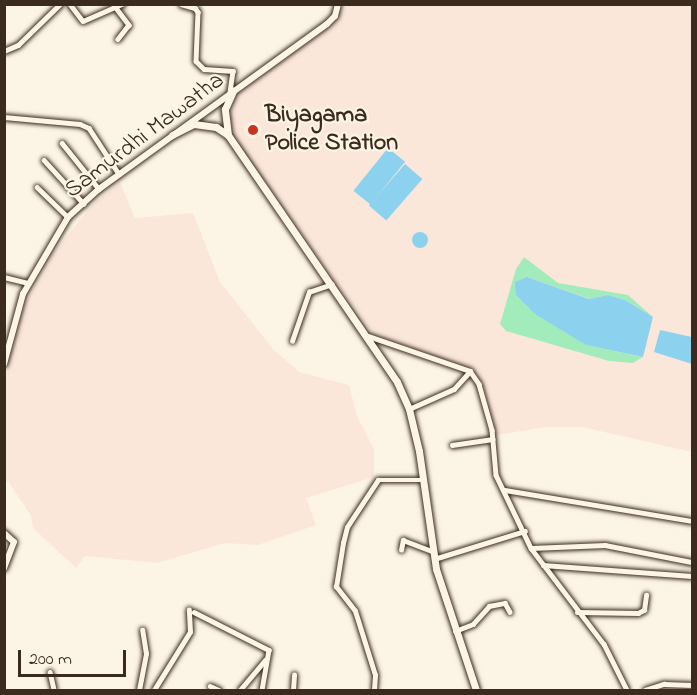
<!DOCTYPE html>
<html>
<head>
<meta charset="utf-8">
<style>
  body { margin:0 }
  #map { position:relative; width:697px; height:695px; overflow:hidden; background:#fcf5e5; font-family:"Indie Flower",sans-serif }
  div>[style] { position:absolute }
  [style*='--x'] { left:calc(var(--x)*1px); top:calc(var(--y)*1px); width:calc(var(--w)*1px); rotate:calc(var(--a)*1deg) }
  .built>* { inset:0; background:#fbe7da }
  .green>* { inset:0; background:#a2ecbb }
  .water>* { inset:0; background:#8cd2ee; transform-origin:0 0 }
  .round { border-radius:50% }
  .roads { filter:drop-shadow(0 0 2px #3b2a1e) drop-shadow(0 0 2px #3b2a1e) }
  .minor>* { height:4.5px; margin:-2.25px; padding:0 2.25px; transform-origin:2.25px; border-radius:2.25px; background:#fcf5e5 }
  .secondary>* { height:6px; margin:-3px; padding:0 3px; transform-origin:3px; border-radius:3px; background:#fcf5e5 }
  .primary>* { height:7px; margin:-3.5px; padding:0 3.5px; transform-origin:3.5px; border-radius:3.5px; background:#fcf5e5 }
  .dots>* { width:16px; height:16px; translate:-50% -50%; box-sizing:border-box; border:3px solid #fcf5e5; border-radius:50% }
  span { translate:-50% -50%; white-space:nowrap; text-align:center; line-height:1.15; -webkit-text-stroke:4.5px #fcf5e5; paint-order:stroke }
  .poi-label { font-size:24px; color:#3b2a1e; font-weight:700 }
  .left { translate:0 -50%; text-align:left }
  .street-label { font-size:24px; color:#3b2a1e }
  .frame { position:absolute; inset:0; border:6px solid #3b2a1e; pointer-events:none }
  .scale { position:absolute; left:18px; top:650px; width:108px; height:27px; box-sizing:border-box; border:3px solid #3b2a1e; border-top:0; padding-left:8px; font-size:18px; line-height:21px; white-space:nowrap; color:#3b2a1e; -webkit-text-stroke:4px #fcf5e5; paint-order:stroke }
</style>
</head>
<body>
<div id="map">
  <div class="built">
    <i style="clip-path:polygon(344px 5px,692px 5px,692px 452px,582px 427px,545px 427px,497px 435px,483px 384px,473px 369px,373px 334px,231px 133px,229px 120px,237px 94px,335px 23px)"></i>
    <i style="clip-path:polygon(120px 182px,135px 218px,193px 213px,220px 282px,273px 349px,299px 372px,349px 385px,357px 416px,374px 449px,374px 477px,306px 498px,316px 525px,258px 545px,225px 543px,157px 563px,85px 556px,76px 568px,33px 528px,31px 516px,8px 481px,5px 482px,5px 378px,24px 306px,54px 252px,95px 202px)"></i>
  </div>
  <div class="green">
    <i style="clip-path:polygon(524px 257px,558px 283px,628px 295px,653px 317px,625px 300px,608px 295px,590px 299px,527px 277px,586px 345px,643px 357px,633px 363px,609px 361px,506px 331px,500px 324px,516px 269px)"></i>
  </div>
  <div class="water">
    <i style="left:388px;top:148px;width:22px;height:55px;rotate:39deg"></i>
    <i style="left:405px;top:164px;width:23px;height:55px;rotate:41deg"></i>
    <i class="round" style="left:412px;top:232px;width:16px;height:16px"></i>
    <i style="clip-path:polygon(527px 277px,589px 299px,608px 295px,625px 300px,653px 317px,643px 357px,586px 345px,535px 314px,516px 295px,515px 282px)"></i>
    <i style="clip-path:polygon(660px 330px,692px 337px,692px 364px,654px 352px)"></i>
  </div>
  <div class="roads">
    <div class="minor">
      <i style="--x:70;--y:4;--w:21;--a:53"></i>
      <i style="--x:83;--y:21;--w:43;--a:-23.6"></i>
      <i style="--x:181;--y:4;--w:15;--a:16"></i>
      <i style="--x:195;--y:8;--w:5;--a:53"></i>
      <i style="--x:198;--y:12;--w:49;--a:92.3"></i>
      <i style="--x:196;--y:61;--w:11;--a:45"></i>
      <i style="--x:204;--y:69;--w:29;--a:4"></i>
      <i style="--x:233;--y:71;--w:22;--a:98"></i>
      <i style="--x:117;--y:9;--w:20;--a:53"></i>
      <i style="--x:129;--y:25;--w:18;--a:128"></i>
      <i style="--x:4;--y:51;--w:15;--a:-23"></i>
      <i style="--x:18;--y:45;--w:59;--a:-44.3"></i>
      <i style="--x:4;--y:117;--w:76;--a:5.3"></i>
      <i style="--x:80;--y:124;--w:10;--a:24"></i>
      <i style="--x:89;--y:128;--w:55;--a:56.9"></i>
      <i style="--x:62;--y:143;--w:59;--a:51.2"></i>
      <i style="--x:44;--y:160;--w:59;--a:47.7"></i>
      <i style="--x:37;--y:187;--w:43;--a:44.1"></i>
      <i style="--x:4;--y:277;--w:25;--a:14"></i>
      <i style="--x:368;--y:336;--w:108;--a:18.9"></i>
      <i style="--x:470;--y:371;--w:16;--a:55"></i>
      <i style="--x:479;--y:384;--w:48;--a:74.2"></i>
      <i style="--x:492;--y:430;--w:45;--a:84.9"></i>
      <i style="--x:496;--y:475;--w:81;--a:64.4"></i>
      <i style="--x:531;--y:548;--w:121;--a:52.8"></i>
      <i style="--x:604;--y:644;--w:51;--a:63.4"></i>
      <i style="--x:292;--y:341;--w:52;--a:-70.9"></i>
      <i style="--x:309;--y:292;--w:24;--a:-19"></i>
      <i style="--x:409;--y:409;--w:49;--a:-24"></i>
      <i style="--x:454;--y:389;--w:24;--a:-48"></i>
      <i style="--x:452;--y:445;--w:41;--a:-8.3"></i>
      <i style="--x:505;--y:490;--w:190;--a:9.4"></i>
      <i style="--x:531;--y:548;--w:74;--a:-2.3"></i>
      <i style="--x:605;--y:545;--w:89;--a:11.1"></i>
      <i style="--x:401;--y:550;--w:10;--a:-79"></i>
      <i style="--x:403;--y:540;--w:31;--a:21"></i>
      <i style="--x:434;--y:559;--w:95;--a:-17.1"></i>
      <i style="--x:543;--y:565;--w:149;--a:4.2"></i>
      <i style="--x:194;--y:612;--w:84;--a:26.9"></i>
      <i style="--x:269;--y:650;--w:41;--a:99.9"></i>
      <i style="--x:577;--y:612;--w:61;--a:0.9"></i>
      <i style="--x:638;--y:613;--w:7;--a:-27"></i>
      <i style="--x:644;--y:610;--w:15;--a:-82"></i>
      <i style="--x:455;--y:631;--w:19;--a:-21"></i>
      <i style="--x:473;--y:624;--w:24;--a:-48"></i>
      <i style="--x:489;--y:606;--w:16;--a:-11"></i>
      <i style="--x:505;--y:603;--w:10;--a:61"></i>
      <i style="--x:50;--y:672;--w:18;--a:77"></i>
      <i style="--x:210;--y:686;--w:10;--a:24"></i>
      <i style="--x:139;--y:690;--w:37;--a:-79"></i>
      <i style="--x:146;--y:654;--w:24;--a:-99"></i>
      <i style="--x:154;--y:690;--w:68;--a:-58.2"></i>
      <i style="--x:190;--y:632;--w:22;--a:-93"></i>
      <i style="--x:240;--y:690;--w:39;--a:-50"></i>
      <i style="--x:293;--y:690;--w:15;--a:-86"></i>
      <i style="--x:374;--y:690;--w:15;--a:-86"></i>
      <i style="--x:375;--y:675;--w:67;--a:-107.4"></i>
      <i style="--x:355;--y:611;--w:31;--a:-128"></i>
      <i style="--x:336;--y:587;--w:45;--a:-81"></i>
      <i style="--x:343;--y:543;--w:16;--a:-76"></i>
      <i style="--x:347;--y:527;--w:56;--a:-56.6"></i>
      <i style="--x:378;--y:480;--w:46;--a:0"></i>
      <i style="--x:645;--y:690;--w:20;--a:-18"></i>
      <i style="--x:664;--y:684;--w:28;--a:2"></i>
    </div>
    <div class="secondary">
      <i style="--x:4;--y:364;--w:73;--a:-74.8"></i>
      <i style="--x:23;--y:294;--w:89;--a:-59.7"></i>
      <i style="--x:68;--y:217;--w:42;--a:-42.1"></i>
      <i style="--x:99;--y:189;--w:281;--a:-35.9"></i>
      <i style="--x:327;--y:24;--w:11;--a:-45"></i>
      <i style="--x:335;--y:16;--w:12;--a:-76"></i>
      <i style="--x:4;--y:533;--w:13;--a:42"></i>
      <i style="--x:14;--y:542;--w:28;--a:111"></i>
    </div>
    <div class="primary">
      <i style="--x:172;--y:135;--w:25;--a:-27"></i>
      <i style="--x:194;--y:124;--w:22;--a:8"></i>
      <i style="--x:216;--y:127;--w:14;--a:34"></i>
      <i style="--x:228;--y:135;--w:299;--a:55.6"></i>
      <i style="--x:397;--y:382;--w:30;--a:66"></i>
      <i style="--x:409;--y:409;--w:43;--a:76.6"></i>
      <i style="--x:419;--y:451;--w:119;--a:81.8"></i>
      <i style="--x:436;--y:569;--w:127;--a:71.7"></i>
      <i style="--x:228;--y:135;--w:26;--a:-97"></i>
      <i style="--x:225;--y:109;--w:20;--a:-66"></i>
    </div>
  </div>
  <div class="dots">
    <i style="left:253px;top:130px;background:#c8321e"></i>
  </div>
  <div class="poi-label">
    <span class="left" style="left:265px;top:130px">Biyagama<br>Police Station</span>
  </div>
  <div class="street-label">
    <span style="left:145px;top:136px;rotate:-37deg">Samurdhi Mawatha</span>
  </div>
  <div class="frame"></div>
  <div class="scale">200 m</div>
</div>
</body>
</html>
